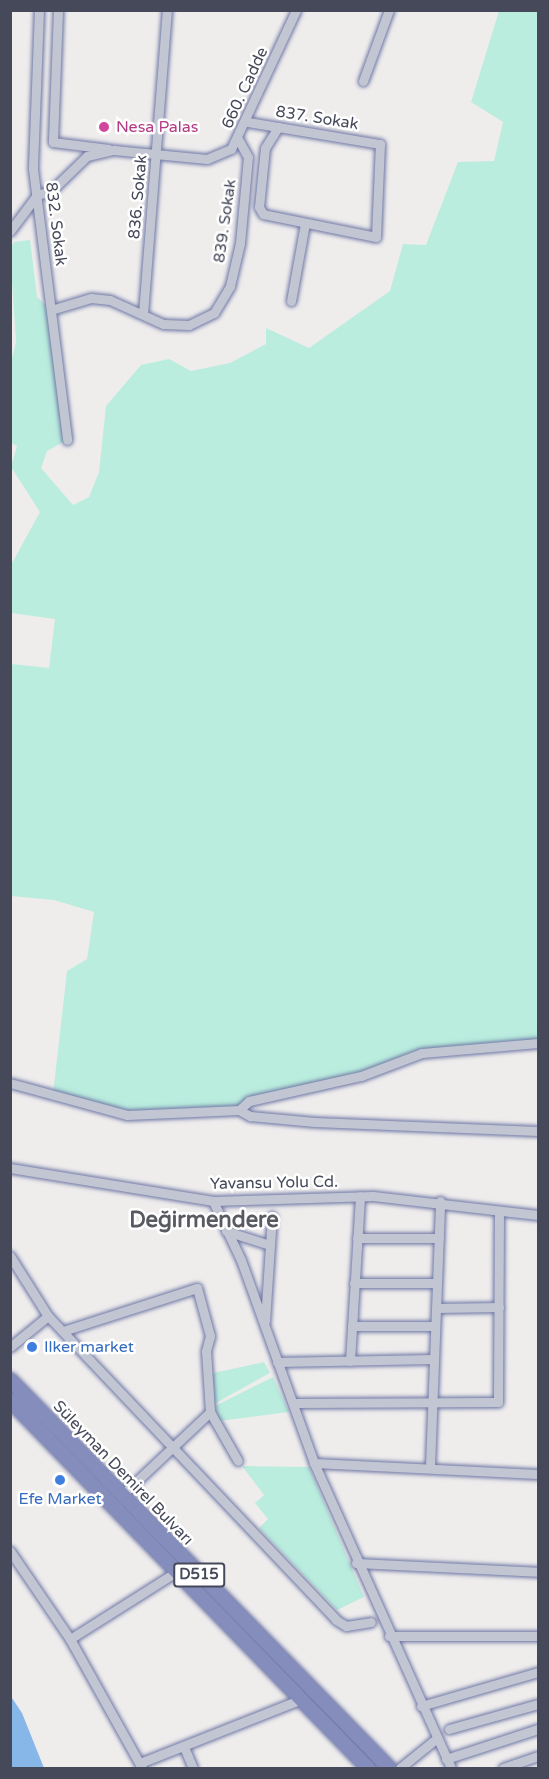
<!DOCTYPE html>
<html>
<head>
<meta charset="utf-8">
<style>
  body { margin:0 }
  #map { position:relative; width:549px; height:1779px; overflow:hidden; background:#efedec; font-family:"Varela Round",sans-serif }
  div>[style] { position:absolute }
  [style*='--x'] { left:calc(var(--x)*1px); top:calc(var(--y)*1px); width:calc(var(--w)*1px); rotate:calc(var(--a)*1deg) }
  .green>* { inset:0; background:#baedde }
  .water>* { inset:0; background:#87b6e9 }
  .roads { filter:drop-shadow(0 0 2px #6f78a6) drop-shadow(0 0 2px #6f78a6) }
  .minor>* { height:9px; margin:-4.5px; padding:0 4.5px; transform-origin:4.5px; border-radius:4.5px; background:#c2c6d3 }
  .highway>* { height:14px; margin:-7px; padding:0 7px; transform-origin:7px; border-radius:7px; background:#848dbb }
  .dots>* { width:16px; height:16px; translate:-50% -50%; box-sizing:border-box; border:3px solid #fff; border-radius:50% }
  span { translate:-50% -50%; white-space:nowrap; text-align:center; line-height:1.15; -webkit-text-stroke:5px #fff; paint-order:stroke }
  .shield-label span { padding:2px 4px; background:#fff; border:2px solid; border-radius:4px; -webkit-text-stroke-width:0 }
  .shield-label { font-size:15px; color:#454959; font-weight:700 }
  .street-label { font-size:16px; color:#454959 }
  .hotel-label { font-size:16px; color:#b23c85 }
  .left { translate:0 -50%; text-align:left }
  .shop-label { font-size:16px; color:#366cbe }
  .district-label { font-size:22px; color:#595a61; font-weight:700 }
  .frame { position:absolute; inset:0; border:12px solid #454959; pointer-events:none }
</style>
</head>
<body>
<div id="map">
  <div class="green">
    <i style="clip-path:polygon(499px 11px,538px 11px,538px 1043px,422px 1053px,361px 1076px,249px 1101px,239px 1110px,147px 1115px,53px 1094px,67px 971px,87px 959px,94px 912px,54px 900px,11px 896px,11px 664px,49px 668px,55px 619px,11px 613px,11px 565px,40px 512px,11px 467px,17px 446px,10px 442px,11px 362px,16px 342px,10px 249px,14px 242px,30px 240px,37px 297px,51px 310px,67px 440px,47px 451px,41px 468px,73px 505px,89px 497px,99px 472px,106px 406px,141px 365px,169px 359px,191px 371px,230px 363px,266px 344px,266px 328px,309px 348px,390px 291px,403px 244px,426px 245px,458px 162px,494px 161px,503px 122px,471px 102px)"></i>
    <i style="clip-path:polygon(264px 1362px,270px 1373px,214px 1404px,209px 1374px)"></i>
    <i style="clip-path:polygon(273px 1377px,289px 1412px,219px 1421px,215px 1406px)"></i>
    <i style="clip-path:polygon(242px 1466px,309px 1467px,364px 1597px,337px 1610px,259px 1528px,268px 1519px,255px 1503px,264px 1495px)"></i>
  </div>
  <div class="water">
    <i style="clip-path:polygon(10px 1695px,22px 1713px,44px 1768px,11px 1768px)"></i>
  </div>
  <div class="roads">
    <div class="minor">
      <i style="--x:39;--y:10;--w:159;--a:92.2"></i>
      <i style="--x:33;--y:169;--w:273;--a:82.8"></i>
      <i style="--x:58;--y:10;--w:132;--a:92.2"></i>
      <i style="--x:53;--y:142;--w:56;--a:7.1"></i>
      <i style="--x:363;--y:81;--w:76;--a:-69.9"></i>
      <i style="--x:248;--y:122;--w:134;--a:9.5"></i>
      <i style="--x:380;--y:144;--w:93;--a:92.5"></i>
      <i style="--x:376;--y:237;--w:115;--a:-168.5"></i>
      <i style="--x:263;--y:214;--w:8;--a:-120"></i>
      <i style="--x:259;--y:207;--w:59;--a:-84.2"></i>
      <i style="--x:265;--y:148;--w:25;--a:-58"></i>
      <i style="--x:10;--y:231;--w:45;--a:-53.1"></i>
      <i style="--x:37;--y:195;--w:15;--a:-16"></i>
      <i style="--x:51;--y:191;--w:50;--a:-44.2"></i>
      <i style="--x:87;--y:156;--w:28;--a:-13"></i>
      <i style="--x:114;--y:150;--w:93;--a:5.5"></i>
      <i style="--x:207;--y:159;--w:26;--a:-23"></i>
      <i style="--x:231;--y:149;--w:153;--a:-64.9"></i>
      <i style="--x:291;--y:301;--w:79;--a:-79.8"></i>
      <i style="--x:51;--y:310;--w:42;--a:-16.7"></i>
      <i style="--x:91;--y:298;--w:19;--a:6"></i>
      <i style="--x:110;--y:300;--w:58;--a:24.4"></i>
      <i style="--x:163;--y:324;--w:26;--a:2"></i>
      <i style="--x:189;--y:325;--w:28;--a:-26"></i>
      <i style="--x:214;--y:313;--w:31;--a:-59"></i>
      <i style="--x:230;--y:286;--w:44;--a:-76.9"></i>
      <i style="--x:240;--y:243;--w:86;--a:-84.7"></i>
      <i style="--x:248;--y:157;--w:21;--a:-119"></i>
      <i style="--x:143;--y:314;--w:305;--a:-85.5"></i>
      <i style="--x:10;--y:1083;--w:121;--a:15.3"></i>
      <i style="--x:127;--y:1115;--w:112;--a:-2.6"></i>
      <i style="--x:239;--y:1110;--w:13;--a:29"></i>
      <i style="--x:250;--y:1116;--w:65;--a:5.3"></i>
      <i style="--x:315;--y:1122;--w:223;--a:2.3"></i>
      <i style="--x:239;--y:1110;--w:13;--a:-42"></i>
      <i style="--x:249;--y:1101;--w:115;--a:-12.6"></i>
      <i style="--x:361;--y:1076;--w:65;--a:-20.7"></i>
      <i style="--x:422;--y:1053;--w:116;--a:-4.9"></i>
      <i style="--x:10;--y:1168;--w:206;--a:9.2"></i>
      <i style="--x:213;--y:1201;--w:160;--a:-1.8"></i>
      <i style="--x:373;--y:1196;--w:166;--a:6.6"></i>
      <i style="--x:213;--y:1201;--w:65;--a:64.6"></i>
      <i style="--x:241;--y:1260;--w:216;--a:70.2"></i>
      <i style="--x:314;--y:1463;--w:334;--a:65.8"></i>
      <i style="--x:226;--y:1231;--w:46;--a:17.7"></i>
      <i style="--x:357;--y:1238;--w:82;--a:0"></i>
      <i style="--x:10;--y:1256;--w:71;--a:57.7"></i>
      <i style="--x:48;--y:1316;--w:419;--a:46.5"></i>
      <i style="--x:336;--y:1620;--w:12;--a:31"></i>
      <i style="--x:346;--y:1626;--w:25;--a:-9"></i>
      <i style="--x:354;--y:1283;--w:83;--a:0"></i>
      <i style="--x:436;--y:1308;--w:63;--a:-0.9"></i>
      <i style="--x:265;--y:1321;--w:105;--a:-86.2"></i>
      <i style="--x:352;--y:1326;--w:83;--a:0"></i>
      <i style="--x:63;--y:1331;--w:141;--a:-17.8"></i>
      <i style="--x:197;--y:1288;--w:50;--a:74.8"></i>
      <i style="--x:210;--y:1336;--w:16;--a:105"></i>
      <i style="--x:206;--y:1351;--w:61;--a:86.2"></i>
      <i style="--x:210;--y:1412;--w:56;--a:60.3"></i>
      <i style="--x:10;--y:1347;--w:49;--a:-39.2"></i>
      <i style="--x:350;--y:1361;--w:165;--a:-86.5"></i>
      <i style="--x:277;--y:1362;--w:157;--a:-1.1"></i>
      <i style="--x:294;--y:1403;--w:204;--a:-0.3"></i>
      <i style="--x:498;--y:1402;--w:191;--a:-89.7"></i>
      <i style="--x:314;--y:1463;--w:224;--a:2.8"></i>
      <i style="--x:430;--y:1466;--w:265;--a:-87.8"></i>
      <i style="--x:123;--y:1494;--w:120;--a:-43.3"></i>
      <i style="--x:10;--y:1551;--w:107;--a:55.7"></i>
      <i style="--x:356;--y:1563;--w:182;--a:2.8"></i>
      <i style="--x:389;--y:1636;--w:149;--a:0"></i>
      <i style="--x:421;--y:1706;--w:122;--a:-16.2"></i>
      <i style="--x:449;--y:1729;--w:92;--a:-15.7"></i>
      <i style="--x:184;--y:1747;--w:23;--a:67"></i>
      <i style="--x:446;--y:1759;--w:97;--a:-18.1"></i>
      <i style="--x:140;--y:1763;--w:174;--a:-21.6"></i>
      <i style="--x:142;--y:1768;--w:148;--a:-119.2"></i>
      <i style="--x:70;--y:1639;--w:125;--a:-32.3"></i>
      <i style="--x:400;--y:1768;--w:46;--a:-38.9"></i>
      <i style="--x:503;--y:1768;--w:37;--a:-19"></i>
    </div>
    <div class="highway">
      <i style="--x:10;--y:1380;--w:542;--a:45.67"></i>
      <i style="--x:10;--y:1400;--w:513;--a:45.79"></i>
    </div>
  </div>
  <div class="dots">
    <i style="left:104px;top:127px;background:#d1479c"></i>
    <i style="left:32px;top:1347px;background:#3f7fe0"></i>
    <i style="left:60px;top:1480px;background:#3f7fe0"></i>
  </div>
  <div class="shield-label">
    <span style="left:199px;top:1575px">D515</span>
  </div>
  <div class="street-label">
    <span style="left:245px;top:88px;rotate:-65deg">660. Cadde</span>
    <span style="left:317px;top:118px;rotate:9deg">837. Sokak</span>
    <span style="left:138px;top:197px;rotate:-85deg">836. Sokak</span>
    <span style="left:225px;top:221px;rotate:-82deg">839. Sokak</span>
    <span style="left:56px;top:224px;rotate:83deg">832. Sokak</span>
    <span style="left:274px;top:1183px;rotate:-1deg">Yavansu Yolu Cd.</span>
    <span style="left:123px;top:1473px;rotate:46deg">Süleyman Demirel Bulvarı</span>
  </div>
  <div class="hotel-label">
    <span class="left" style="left:116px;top:127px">Nesa Palas</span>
  </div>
  <div class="shop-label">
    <span class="left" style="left:44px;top:1347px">Ilker market</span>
    <span style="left:60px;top:1499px">Efe Market</span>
  </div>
  <div class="district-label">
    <span style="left:204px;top:1221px">Değirmendere</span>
  </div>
  <div class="frame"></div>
</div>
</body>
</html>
